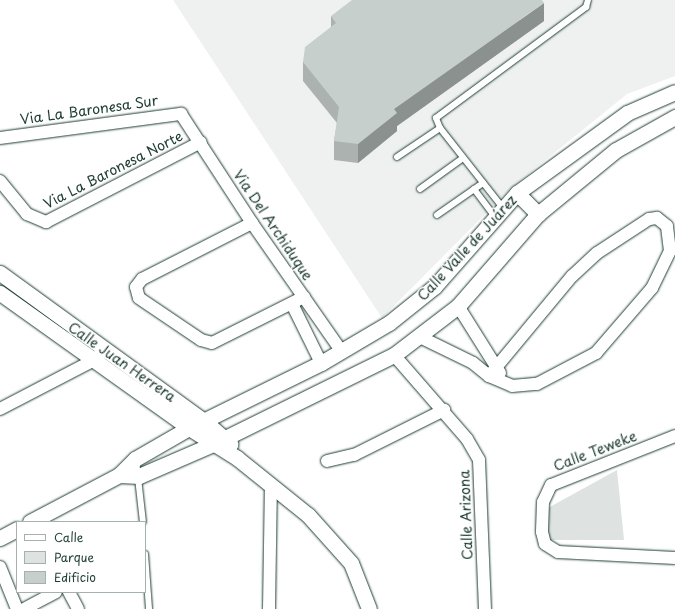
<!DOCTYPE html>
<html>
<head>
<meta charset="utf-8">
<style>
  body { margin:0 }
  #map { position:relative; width:675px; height:609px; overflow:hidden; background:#fff; font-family:"Playpen Sans",sans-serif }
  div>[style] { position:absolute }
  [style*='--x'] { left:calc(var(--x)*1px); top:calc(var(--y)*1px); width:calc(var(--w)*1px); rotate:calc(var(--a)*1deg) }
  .built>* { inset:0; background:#eef1f0 }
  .green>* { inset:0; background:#dee3e2 }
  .roads { filter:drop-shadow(0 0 1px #1f3d34) drop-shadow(0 0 1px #1f3d34) }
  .service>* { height:6px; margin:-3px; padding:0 3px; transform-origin:3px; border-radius:3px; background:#fff }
  .minor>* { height:12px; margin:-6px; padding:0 6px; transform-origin:6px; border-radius:6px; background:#fff }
  .tertiary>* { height:15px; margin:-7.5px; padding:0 7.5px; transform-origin:7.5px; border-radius:7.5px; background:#fff }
  .wall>* { inset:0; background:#abb2af }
  .shaded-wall>* { inset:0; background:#8b918f }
  .building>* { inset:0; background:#c7cfcc }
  span { translate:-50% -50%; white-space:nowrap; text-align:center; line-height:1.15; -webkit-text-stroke:3px #fff; paint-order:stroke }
  .street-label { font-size:14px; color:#1f3d34 }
  .legend { position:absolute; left:16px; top:521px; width:130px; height:72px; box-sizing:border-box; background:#fff; border:1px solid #a5b1ae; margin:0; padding:5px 7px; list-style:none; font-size:12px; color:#1f3d34 }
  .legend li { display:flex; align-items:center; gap:8px; height:20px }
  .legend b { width:20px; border:1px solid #a5b1ae }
</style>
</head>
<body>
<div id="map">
  <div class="built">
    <i style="clip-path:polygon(173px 0,675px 0,675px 76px,627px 94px,511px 188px,382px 318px)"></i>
  </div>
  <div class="green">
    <i style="clip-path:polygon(617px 470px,624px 540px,548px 540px,546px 509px)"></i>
  </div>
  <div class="roads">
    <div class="service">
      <i style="--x:397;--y:157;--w:52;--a:-34"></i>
      <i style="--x:420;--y:189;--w:53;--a:-35.8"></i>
      <i style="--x:474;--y:189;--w:35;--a:53"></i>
      <i style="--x:503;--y:208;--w:102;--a:-128.2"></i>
      <i style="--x:440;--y:128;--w:11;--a:-112"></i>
      <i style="--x:436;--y:118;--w:187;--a:-36.5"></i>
      <i style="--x:586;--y:7;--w:7;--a:-74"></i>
      <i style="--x:437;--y:215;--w:56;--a:-34.8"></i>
      <i style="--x:136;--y:460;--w:62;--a:83.6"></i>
      <i style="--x:145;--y:554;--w:55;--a:85.8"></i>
    </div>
    <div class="minor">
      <i style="--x:0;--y:138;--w:183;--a:-7.6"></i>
      <i style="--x:181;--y:114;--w:130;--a:56.9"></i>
      <i style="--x:252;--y:223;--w:157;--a:55.1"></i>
      <i style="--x:0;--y:181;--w:43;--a:50.7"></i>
      <i style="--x:27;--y:214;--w:21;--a:23"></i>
      <i style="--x:46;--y:222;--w:174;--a:-27.3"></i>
      <i style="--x:252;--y:223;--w:123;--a:153"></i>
      <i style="--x:142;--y:279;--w:10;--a:127"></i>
      <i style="--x:136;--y:287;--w:11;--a:75"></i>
      <i style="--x:139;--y:298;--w:75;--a:34.1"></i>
      <i style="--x:201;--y:340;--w:11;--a:15"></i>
      <i style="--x:212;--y:343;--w:103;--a:-26.6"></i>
      <i style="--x:292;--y:304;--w:66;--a:63.8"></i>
      <i style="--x:458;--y:306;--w:79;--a:57.9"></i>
      <i style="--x:420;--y:337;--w:59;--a:26.1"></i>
      <i style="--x:473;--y:363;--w:21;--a:39"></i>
      <i style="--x:489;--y:376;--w:25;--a:23"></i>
      <i style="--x:512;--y:386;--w:25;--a:-5"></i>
      <i style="--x:537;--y:384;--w:67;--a:-27.7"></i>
      <i style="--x:596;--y:353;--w:86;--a:-49.3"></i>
      <i style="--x:652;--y:288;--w:41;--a:-64.1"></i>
      <i style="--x:670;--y:251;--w:25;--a:-97"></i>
      <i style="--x:667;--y:226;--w:13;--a:-141"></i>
      <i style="--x:657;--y:218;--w:8;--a:173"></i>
      <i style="--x:649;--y:219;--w:62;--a:146.8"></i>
      <i style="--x:597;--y:253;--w:34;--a:137"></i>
      <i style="--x:572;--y:276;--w:130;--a:129.7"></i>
      <i style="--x:394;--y:355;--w:111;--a:49"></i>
      <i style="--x:467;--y:439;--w:24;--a:60"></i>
      <i style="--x:479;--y:460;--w:149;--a:87.7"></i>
      <i style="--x:0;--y:409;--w:106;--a:-27.5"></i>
      <i style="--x:94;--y:360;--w:13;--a:-42"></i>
      <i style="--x:675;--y:436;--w:133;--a:158.4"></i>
      <i style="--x:551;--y:485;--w:19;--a:115"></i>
      <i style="--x:543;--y:502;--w:30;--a:92"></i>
      <i style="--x:542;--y:532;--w:12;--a:76"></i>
      <i style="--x:545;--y:544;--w:15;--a:32"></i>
      <i style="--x:558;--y:552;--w:117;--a:2.9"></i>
      <i style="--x:327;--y:461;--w:28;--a:-13"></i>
      <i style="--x:354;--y:455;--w:101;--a:-26.6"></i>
      <i style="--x:0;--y:567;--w:45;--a:68"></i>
      <i style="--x:69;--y:592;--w:19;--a:62"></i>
      <i style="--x:24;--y:609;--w:36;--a:-28"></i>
      <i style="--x:269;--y:609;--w:124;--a:-89.1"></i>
    </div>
    <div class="tertiary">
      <i style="--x:517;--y:193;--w:30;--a:45"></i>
      <i style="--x:0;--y:273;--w:252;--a:36"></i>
      <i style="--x:204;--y:421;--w:35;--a:41"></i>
      <i style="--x:0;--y:293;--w:232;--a:35.5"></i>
      <i style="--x:189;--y:428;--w:57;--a:32"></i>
      <i style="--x:237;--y:458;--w:91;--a:38.8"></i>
      <i style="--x:308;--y:515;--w:64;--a:48.1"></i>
      <i style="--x:351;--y:563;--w:49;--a:68.6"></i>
      <i style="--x:119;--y:475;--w:20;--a:3"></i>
      <i style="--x:139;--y:476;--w:81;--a:-23.4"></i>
      <i style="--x:213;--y:444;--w:202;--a:-26.2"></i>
      <i style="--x:394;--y:355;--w:81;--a:-37.4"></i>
      <i style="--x:458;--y:306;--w:122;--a:-49"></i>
      <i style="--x:538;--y:214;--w:101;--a:-39.4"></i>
      <i style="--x:616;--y:150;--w:68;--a:-29.2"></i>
      <i style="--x:30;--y:522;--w:101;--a:-27.8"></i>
      <i style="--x:119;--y:475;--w:23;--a:-45"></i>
      <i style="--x:135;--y:459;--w:62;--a:-29.9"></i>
      <i style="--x:189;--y:428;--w:147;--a:-26.2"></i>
      <i style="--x:321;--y:363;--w:79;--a:-30.5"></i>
      <i style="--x:389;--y:323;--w:59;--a:-38.8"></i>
      <i style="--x:435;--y:286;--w:124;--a:-48.6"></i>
      <i style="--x:517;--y:193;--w:136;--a:-36"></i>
      <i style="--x:627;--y:113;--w:52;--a:-23.6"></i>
      <i style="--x:0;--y:538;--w:19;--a:-28"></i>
    </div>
  </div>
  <div class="wall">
    <i style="clip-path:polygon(331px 16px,544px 21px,397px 126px,397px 131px,358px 163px,334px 160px,334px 141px,337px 123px,303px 81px,303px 62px,331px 27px)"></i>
  </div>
  <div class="shaded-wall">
    <i style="clip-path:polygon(544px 3px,544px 21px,397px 126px,397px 131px,358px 163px,358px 144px,394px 109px)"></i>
  </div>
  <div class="building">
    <i style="clip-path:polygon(352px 0,542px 0,544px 3px,394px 109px,397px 113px,358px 144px,334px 141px,339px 107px,303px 62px,305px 47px,336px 23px,331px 16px)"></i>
  </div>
  <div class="street-label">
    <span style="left:89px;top:110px;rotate:-8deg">Via La Baronesa Sur</span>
    <span style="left:113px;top:170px;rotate:-27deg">Via La Baronesa Norte</span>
    <span style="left:273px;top:225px;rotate:56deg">Via Del Archiduque</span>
    <span style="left:467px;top:248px;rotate:-47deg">Calle Valle de Juárez</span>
    <span style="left:122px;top:362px;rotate:35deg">Calle Juan Herrera</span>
    <span style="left:595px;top:451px;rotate:-21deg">Calle Teweke</span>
    <span style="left:466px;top:515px;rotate:-92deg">Calle Arizona</span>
  </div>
  <ul class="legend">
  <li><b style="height:5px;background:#fff"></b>Calle</li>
  <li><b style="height:11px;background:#dee3e2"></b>Parque</li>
  <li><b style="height:11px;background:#c7cfcc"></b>Edificio</li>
  </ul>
</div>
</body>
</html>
